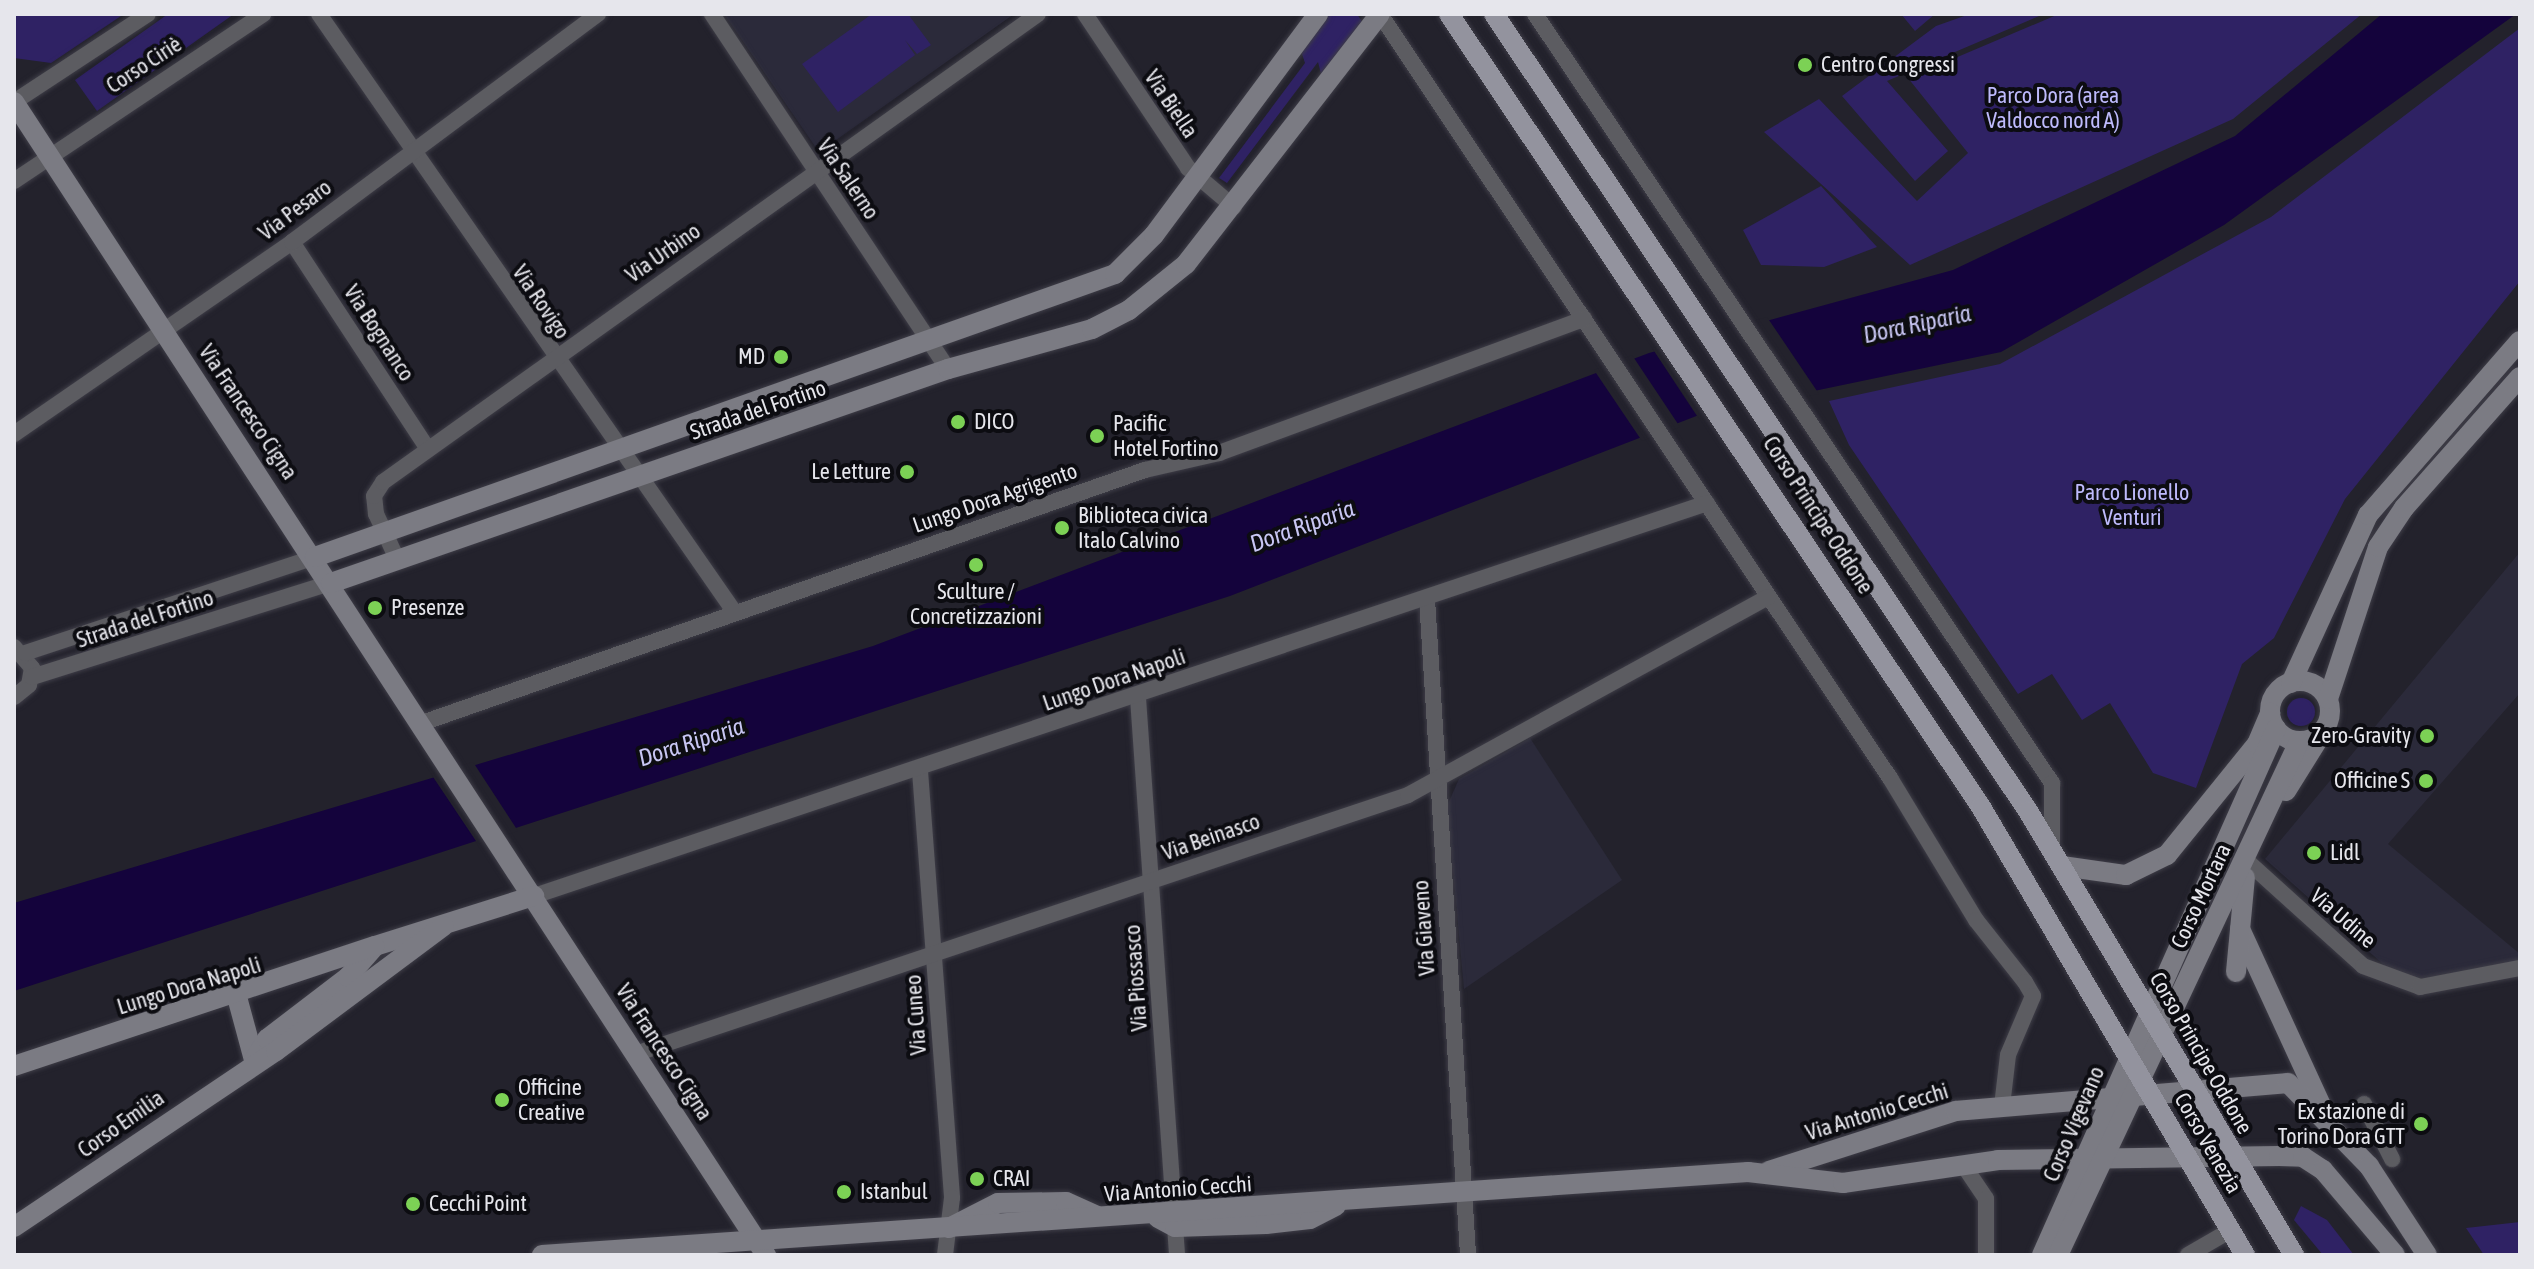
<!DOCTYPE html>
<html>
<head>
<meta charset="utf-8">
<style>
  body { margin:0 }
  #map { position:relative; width:2534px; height:1269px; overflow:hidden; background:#23222c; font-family:"Asap Condensed",sans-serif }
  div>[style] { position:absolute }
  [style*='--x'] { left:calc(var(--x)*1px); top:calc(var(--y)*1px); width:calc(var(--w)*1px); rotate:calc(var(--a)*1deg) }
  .built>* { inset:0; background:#2b2a3a }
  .green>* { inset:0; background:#2f2264 }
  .round { border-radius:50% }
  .water>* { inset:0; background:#14033c }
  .pier>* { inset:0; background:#23222c }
  .roads { filter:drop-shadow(0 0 2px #3e3d47) drop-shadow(0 0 2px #3e3d47) }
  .street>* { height:16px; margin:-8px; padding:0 8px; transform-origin:8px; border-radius:8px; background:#5c5c61 }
  .secondary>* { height:20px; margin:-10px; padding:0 10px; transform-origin:10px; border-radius:10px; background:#7b7b83 }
  .secondary>.ring { margin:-10px; padding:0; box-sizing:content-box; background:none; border:20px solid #7b7b83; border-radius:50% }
  .primary>* { height:20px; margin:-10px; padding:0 10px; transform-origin:10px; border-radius:10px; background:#93939e }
  .dots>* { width:22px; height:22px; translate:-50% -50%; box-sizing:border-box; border:4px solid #0c0c11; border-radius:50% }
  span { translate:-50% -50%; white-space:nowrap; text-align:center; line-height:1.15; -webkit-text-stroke:8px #0c0c11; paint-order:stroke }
  .street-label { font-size:22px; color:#e6e6ec }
  .poi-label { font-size:22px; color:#e6e6ec }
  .left { translate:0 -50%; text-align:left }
  .right { translate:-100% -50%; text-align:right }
  .park-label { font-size:22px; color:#bebafc }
  .water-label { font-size:24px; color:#c8c6f3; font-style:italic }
  .frame { position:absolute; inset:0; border:16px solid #e6e6ec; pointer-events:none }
</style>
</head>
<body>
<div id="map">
  <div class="built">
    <i style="clip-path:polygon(724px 14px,1014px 14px,819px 152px)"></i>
    <i style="clip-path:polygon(2520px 552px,2520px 693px,2388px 844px,2520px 954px,2520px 966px,2402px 981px,2265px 859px)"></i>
    <i style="clip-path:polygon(1530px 738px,1622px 880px,1464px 989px,1447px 806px,1459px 779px)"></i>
  </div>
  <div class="green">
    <i style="clip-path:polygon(14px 14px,124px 14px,51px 63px,14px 58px)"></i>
    <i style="clip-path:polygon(168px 14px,234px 14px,97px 111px,75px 80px)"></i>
    <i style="clip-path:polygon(872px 14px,908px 14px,931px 45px,917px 54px,905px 40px,915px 55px,838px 112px,802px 64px)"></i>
    <i style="clip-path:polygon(1326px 14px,1357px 14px,1363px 23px,1322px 78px,1318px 62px,1227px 183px,1219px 178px,1305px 63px,1300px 48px)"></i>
    <i style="clip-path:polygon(1901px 14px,1935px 14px,1915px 31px)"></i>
    <i style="clip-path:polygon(1970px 14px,2044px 14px,1887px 81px,1948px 151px,1915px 181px,1842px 96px,1936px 26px)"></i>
    <i style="clip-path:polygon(2059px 14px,2362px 14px,2233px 119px,1910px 265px,1764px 132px,1819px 99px,1917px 201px,1968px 153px,1908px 78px)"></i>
    <i style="clip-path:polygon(2520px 28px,2520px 281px,2345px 499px,2274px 638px,2242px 664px,2196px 788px,2153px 773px,2110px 703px,2082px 720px,2052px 674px,2018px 694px,1849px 445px,1829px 401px,2000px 364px,2271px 217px)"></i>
    <i style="clip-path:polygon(1821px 186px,1877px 247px,1824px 267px,1761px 265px,1743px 230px)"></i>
    <i class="round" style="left:2287px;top:698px;width:28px;height:28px"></i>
    <i style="clip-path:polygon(2301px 1206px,2327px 1220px,2354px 1255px,2323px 1255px,2294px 1220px)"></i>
    <i style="clip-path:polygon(2520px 1222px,2520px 1255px,2484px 1255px,2466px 1228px)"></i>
  </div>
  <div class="water">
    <i style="clip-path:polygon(2382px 14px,2516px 14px,2224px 225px,2001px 352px,1699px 415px,1230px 596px,14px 991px,14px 903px,873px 646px,1649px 353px,1953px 270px,2235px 136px)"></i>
  </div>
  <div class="pier">
    <i style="clip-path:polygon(1767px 317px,1819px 394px,1699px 419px,1652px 348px)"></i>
    <i style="clip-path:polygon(1632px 355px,1680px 427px,1642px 441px,1594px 370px)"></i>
    <i style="clip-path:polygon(473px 762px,518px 831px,478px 844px,431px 774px)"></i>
  </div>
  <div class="roads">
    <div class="street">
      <i style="--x:319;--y:14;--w:726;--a:55.21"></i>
      <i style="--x:712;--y:14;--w:426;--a:56.4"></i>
      <i style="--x:1085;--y:14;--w:185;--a:56.2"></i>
      <i style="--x:1188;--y:168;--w:60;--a:40.3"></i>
      <i style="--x:1380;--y:14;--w:919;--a:56.28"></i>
      <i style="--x:1890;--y:778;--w:166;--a:58.8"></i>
      <i style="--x:1976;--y:920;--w:79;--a:51.7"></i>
      <i style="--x:2025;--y:982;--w:16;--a:60"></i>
      <i style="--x:2033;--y:996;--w:64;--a:113"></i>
      <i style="--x:2008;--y:1055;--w:51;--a:96.7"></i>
      <i style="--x:1535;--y:14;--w:927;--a:56.09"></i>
      <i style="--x:2052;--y:783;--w:67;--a:90"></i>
      <i style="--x:14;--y:102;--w:160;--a:-33.3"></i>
      <i style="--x:14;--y:181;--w:300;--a:-33.8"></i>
      <i style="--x:292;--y:242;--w:248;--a:56.7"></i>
      <i style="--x:14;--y:434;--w:338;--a:-34.6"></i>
      <i style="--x:292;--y:242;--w:382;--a:-36.7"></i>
      <i style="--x:397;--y:559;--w:50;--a:-115"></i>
      <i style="--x:376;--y:514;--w:18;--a:-96"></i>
      <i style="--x:374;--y:496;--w:17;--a:-57"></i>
      <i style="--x:383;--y:482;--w:805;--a:-35.55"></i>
      <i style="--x:1427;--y:599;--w:657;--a:86.42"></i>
      <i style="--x:14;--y:647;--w:28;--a:49"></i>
      <i style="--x:32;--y:668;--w:17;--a:100"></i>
      <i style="--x:29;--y:685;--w:19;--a:141"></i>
      <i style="--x:25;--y:653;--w:305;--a:-18.3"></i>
      <i style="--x:32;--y:677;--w:313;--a:-17.5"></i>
      <i style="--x:1138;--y:698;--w:558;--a:85.99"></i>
      <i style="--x:422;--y:723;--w:766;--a:-19.29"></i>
      <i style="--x:1145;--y:470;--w:76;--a:-12.9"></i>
      <i style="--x:1219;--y:453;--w:389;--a:-20.2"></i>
      <i style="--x:920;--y:771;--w:428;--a:85.7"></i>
      <i style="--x:952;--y:1198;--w:57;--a:97"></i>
      <i style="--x:2248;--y:862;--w:155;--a:42.1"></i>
      <i style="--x:2363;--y:966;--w:61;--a:20.2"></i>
      <i style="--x:2420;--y:987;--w:102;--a:-10.8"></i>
      <i style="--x:534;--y:896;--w:1237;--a:-18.52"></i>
      <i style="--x:638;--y:1053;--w:812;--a:-18.52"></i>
      <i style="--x:1408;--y:795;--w:411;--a:-28.8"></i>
      <i style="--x:2364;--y:1104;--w:62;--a:63"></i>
      <i style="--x:1966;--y:1169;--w:36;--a:56"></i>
      <i style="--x:1986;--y:1199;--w:56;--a:90"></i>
      <i style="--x:2188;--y:1255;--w:50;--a:-30.2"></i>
    </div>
    <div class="secondary">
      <i style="--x:14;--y:102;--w:1377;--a:56.89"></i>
      <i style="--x:315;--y:557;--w:849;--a:-19.48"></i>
      <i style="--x:1115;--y:274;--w:55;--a:-45"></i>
      <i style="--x:1154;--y:235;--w:275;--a:-53.4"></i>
      <i style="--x:331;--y:583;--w:653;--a:-19.13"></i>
      <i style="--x:948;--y:369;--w:149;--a:-15.5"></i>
      <i style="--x:1092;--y:329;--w:42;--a:-27.2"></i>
      <i style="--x:1129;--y:310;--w:73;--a:-38.9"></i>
      <i style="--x:1186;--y:264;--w:316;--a:-52.2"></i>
      <i class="ring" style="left:2270px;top:681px;width:40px;height:40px"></i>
      <i style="--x:2291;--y:683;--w:185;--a:-65.4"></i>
      <i style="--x:2368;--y:515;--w:231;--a:-48.9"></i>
      <i style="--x:2328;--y:699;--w:160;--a:-71.8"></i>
      <i style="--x:2378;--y:547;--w:47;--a:-56.3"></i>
      <i style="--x:2404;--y:508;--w:175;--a:-48.5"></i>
      <i style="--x:2286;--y:791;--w:72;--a:-58.1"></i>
      <i style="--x:2062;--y:866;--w:65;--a:8"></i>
      <i style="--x:2126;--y:875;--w:46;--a:-26"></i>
      <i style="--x:2167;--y:855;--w:143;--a:-51"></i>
      <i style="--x:2257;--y:744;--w:34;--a:-67"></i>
      <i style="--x:2240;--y:929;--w:196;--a:65.3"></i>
      <i style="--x:2236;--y:972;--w:95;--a:-84.6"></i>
      <i style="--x:237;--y:997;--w:65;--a:74.9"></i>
      <i style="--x:254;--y:1060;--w:25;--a:-58"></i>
      <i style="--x:267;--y:1039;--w:102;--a:-37.4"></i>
      <i style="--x:348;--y:977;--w:41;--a:-48.9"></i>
      <i style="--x:375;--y:946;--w:167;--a:-17.5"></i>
      <i style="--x:14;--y:1066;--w:380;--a:-18.4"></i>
      <i style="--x:1769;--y:1171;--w:196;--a:-17.8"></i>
      <i style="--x:1956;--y:1111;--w:333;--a:-4.8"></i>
      <i style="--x:2288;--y:1083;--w:116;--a:45.7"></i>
      <i style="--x:2369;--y:1166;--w:106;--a:56.9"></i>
      <i style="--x:1158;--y:1218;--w:19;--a:28"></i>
      <i style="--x:1175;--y:1227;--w:91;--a:-1.9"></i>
      <i style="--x:1266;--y:1224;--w:44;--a:-6.5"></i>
      <i style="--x:1310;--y:1219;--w:29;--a:-27"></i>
      <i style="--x:14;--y:1227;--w:316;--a:-33.9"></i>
      <i style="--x:276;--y:1051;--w:209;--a:-36.7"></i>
      <i style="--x:949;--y:1228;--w:55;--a:-27"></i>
      <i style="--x:998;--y:1203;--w:68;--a:-0.8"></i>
      <i style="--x:1066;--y:1202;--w:34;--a:24"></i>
      <i style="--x:542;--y:1255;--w:1209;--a:-3.94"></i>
      <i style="--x:1748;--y:1172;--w:96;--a:6.6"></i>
      <i style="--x:1843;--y:1183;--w:157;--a:-8.4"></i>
      <i style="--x:1998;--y:1160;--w:281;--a:-0.8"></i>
      <i style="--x:2279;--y:1156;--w:24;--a:2"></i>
      <i style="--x:2303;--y:1157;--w:24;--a:33"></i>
      <i style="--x:2323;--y:1170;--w:111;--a:49.7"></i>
      <i style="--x:2042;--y:1255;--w:576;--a:-66.02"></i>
      <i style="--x:2058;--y:1255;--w:567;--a:-64.84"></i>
    </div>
    <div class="primary">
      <i style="--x:1449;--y:14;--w:955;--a:56.14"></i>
      <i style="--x:1981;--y:807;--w:520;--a:59.49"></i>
      <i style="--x:1494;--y:14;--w:959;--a:56.18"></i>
      <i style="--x:2028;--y:811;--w:518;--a:59.07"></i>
    </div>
  </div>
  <div class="dots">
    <i style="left:1805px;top:65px;background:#7cd155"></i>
    <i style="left:781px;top:357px;background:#7cd155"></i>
    <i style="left:958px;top:422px;background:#7cd155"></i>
    <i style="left:1097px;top:436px;background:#7cd155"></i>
    <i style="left:907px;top:472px;background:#7cd155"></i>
    <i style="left:1062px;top:528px;background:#7cd155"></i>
    <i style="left:976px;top:565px;background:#7cd155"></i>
    <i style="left:375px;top:608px;background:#7cd155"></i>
    <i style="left:2427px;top:736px;background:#7cd155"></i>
    <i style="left:2426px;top:781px;background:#7cd155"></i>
    <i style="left:2314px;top:853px;background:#7cd155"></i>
    <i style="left:502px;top:1100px;background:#7cd155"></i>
    <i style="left:2421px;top:1124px;background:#7cd155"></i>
    <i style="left:977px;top:1179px;background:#7cd155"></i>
    <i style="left:844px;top:1192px;background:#7cd155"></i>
    <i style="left:413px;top:1204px;background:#7cd155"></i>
  </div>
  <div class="street-label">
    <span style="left:144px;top:65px;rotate:-33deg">Corso Ciriè</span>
    <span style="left:1171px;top:104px;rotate:56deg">Via Biella</span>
    <span style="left:848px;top:179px;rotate:56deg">Via Salerno</span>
    <span style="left:295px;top:210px;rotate:-37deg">Via Pesaro</span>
    <span style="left:663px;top:253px;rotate:-35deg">Via Urbino</span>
    <span style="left:541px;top:302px;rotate:56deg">Via Rovigo</span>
    <span style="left:379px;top:333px;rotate:57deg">Via Bognanco</span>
    <span style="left:758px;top:410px;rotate:-19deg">Strada del Fortino</span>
    <span style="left:248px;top:412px;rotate:56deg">Via Francesco Cigna</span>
    <span style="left:995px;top:498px;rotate:-19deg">Lungo Dora Agrigento</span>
    <span style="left:1818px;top:515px;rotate:57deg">Corso Principe Oddone</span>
    <span style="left:145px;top:619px;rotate:-18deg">Strada del Fortino</span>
    <span style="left:1114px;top:680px;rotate:-19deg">Lungo Dora Napoli</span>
    <span style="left:1211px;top:837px;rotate:-19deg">Via Beinasco</span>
    <span style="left:2201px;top:896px;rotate:-65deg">Corso Mortara</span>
    <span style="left:2343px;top:918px;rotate:41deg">Via Udine</span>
    <span style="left:1424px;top:928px;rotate:-94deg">Via Giaveno</span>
    <span style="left:1136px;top:978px;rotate:-94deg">Via Piossasco</span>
    <span style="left:189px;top:986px;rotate:-17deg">Lungo Dora Napoli</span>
    <span style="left:916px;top:1015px;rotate:-94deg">Via Cuneo</span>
    <span style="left:664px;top:1052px;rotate:57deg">Via Francesco Cigna</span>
    <span style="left:2201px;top:1053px;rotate:60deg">Corso Principe Oddone</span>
    <span style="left:1877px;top:1112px;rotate:-17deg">Via Antonio Cecchi</span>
    <span style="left:121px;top:1124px;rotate:-35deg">Corso Emilia</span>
    <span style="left:2074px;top:1124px;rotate:-67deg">Corso Vigevano</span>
    <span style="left:2208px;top:1143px;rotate:60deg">Corso Venezia</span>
    <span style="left:1178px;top:1189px;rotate:-4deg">Via Antonio Cecchi</span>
  </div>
  <div class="poi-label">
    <span class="left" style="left:1821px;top:65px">Centro Congressi</span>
    <span class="right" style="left:765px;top:357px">MD</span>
    <span class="left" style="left:974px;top:422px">DICO</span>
    <span class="left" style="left:1113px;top:436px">Pacific<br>Hotel Fortino</span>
    <span class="right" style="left:891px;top:472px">Le Letture</span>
    <span class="left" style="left:1078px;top:528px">Biblioteca civica<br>Italo Calvino</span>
    <span style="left:976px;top:604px">Sculture /<br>Concretizzazioni</span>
    <span class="left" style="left:391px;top:608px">Presenze</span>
    <span class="right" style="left:2411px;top:736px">Zero-Gravity</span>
    <span class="right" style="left:2410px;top:781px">Officine S</span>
    <span class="left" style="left:2330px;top:853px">Lidl</span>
    <span class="left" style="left:518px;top:1100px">Officine<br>Creative</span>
    <span class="right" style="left:2405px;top:1124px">Ex stazione di<br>Torino Dora GTT</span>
    <span class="left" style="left:993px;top:1179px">CRAI</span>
    <span class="left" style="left:860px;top:1192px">Istanbul</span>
    <span class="left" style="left:429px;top:1204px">Cecchi Point</span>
  </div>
  <div class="park-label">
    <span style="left:2053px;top:108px">Parco Dora (area<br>Valdocco nord A)</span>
    <span style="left:2132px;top:505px">Parco Lionello<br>Venturi</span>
  </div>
  <div class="water-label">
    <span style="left:1917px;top:324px;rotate:-12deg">Dora Riparia</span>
    <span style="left:1302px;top:526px;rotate:-20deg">Dora Riparia</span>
    <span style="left:691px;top:742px;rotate:-18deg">Dora Riparia</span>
  </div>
  <div class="frame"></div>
</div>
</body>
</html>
